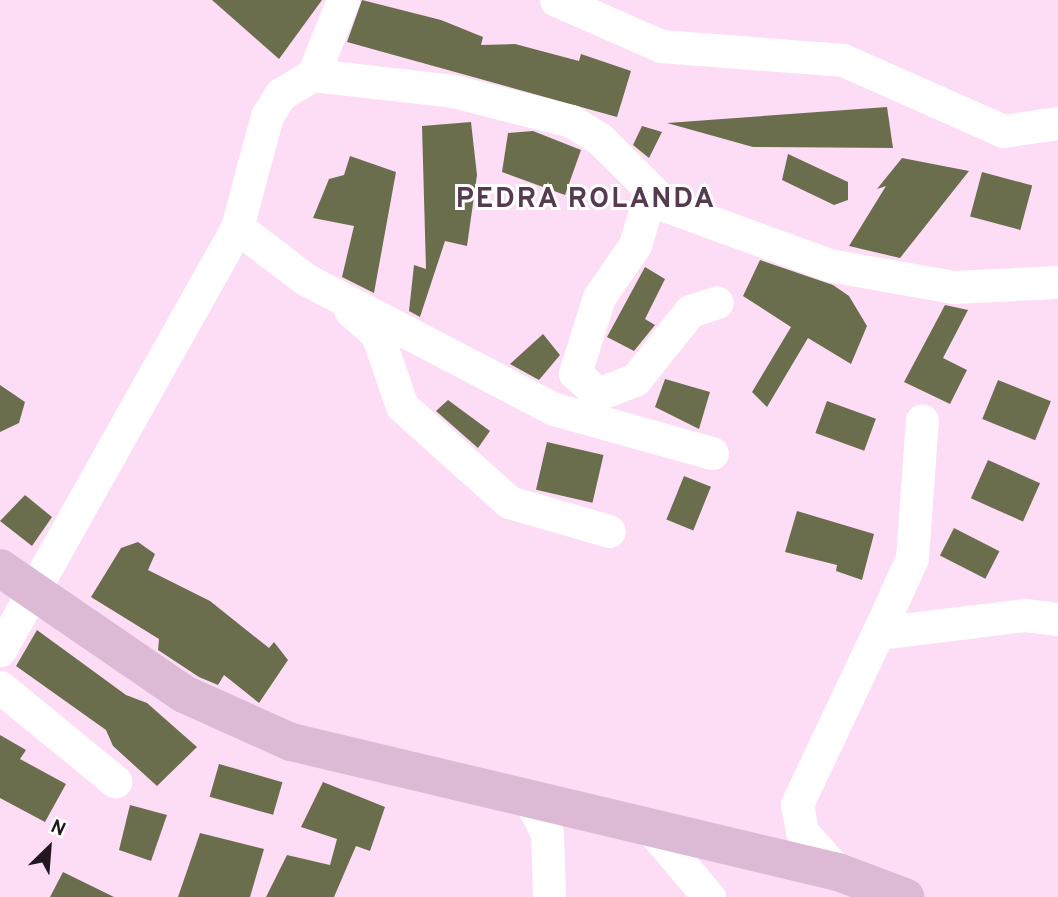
<!DOCTYPE html>
<html>
<head>
<meta charset="utf-8">
<style>
  body { margin:0 }
  #map { position:relative; width:1058px; height:897px; overflow:hidden; background:#fddcf6; font-family:Overpass,sans-serif }
  div>[style] { position:absolute }
  [style*='--x'] { left:calc(var(--x)*1px); top:calc(var(--y)*1px); width:calc(var(--w)*1px); rotate:calc(var(--a)*1deg) }
  .building>* { inset:0; background:#6b6e4d; transform-origin:0 0 }
  .minor>* { height:33px; margin:-16.5px; padding:0 16.5px; transform-origin:16.5px; border-radius:16.5px; background:#fff }
  .major>* { height:38px; margin:-19px; padding:0 19px; transform-origin:19px; border-radius:19px; background:#dcbad6 }
  span { translate:-50% -50%; white-space:nowrap; text-align:center; line-height:1.15; -webkit-text-stroke:6px #fff; paint-order:stroke }
  .district-label { font-size:28px; color:#553a50; font-weight:700; letter-spacing:2px }
  .north { position:absolute; left:14px; top:813px; width:70px; height:70px; -webkit-text-stroke:5px #fff; paint-order:stroke; rotate:25deg; font-size:19px; font-weight:700; line-height:28px; text-align:center; color:#231721 }
  .north::after { content:''; display:block; margin:auto; width:24px; height:32px; background:#231721; clip-path:polygon(50% 0,100% 100%,50% 72%,0 100%) }
</style>
</head>
<body>
<div id="map">
  <div class="building">
    <i style="clip-path:polygon(212px 0,322px 0,279px 59px)"></i>
    <i style="clip-path:polygon(362px 0,441px 20px,483px 37px,481px 45px,515px 44px,579px 61px,581px 54px,631px 71px,617px 117px,347px 42px)"></i>
    <i style="clip-path:polygon(887px 107px,893px 148px,753px 147px,667px 123px)"></i>
    <i style="clip-path:polygon(471px 122px,477px 175px,467px 246px,445px 241px,420px 317px,409px 311px,414px 265px,426px 269px,422px 126px)"></i>
    <i style="clip-path:polygon(642px 126px,662px 132px,649px 158px,633px 145px)"></i>
    <i style="clip-path:polygon(533px 131px,581px 150px,565px 195px,502px 172px,508px 133px)"></i>
    <i style="clip-path:polygon(788px 154px,848px 182px,848px 200px,834px 205px,782px 180px)"></i>
    <i style="clip-path:polygon(350px 156px,396px 172px,374px 293px,342px 277px,354px 226px,313px 218px,329px 179px,344px 175px)"></i>
    <i style="clip-path:polygon(902px 158px,969px 171px,900px 258px,849px 246px,886px 186px,877px 189px)"></i>
    <i style="left:982px;top:172px;width:52px;height:46px;rotate:15deg"></i>
    <i style="clip-path:polygon(760px 260px,833px 285px,849px 296px,867px 326px,851px 364px,808px 338px,767px 407px,752px 392px,791px 327px,743px 296px)"></i>
    <i style="clip-path:polygon(645px 267px,665px 279px,645px 319px,655px 325px,634px 351px,607px 337px)"></i>
    <i style="clip-path:polygon(945px 305px,968px 310px,943px 358px,967px 370px,950px 404px,904px 382px)"></i>
    <i style="clip-path:polygon(543px 334px,560px 355px,539px 380px,510px 364px)"></i>
    <i style="clip-path:polygon(665px 379px,710px 392px,699px 429px,655px 407px)"></i>
    <i style="left:998px;top:380px;width:57px;height:42px;rotate:22deg"></i>
    <i style="clip-path:polygon(0 385px,25px 402px,19px 423px,0 432px)"></i>
    <i style="clip-path:polygon(448px 400px,490px 431px,478px 448px,436px 411px)"></i>
    <i style="left:827px;top:401px;width:52px;height:34px;rotate:20deg"></i>
    <i style="left:547px;top:442px;width:58px;height:49px;rotate:13deg"></i>
    <i style="left:988px;top:460px;width:57px;height:42px;rotate:24deg"></i>
    <i style="left:684px;top:476px;width:29px;height:47px;rotate:22deg"></i>
    <i style="clip-path:polygon(25px 495px,52px 517px,32px 546px,0 521px)"></i>
    <i style="clip-path:polygon(797px 511px,874px 534px,862px 580px,836px 571px,837px 565px,785px 552px)"></i>
    <i style="left:954px;top:528px;width:51px;height:31px;rotate:27deg"></i>
    <i style="clip-path:polygon(138px 542px,155px 554px,148px 570px,210px 601px,269px 648px,274px 642px,288px 660px,259px 703px,224px 675px,218px 685px,199px 677px,158px 650px,159px 639px,91px 597px,121px 548px)"></i>
    <i style="clip-path:polygon(37px 630px,126px 695px,147px 703px,197px 747px,157px 786px,113px 746px,106px 730px,16px 666px)"></i>
    <i style="clip-path:polygon(0 735px,26px 750px,20px 759px,66px 784px,45px 822px,0 798px)"></i>
    <i style="left:219px;top:764px;width:66px;height:34px;rotate:16deg"></i>
    <i style="clip-path:polygon(323px 782px,385px 807px,370px 851px,356px 846px,334px 897px,266px 897px,287px 855px,330px 865px,337px 839px,301px 827px)"></i>
    <i style="clip-path:polygon(130px 805px,167px 815px,151px 861px,119px 850px)"></i>
    <i style="clip-path:polygon(200px 833px,264px 849px,250px 897px,178px 897px)"></i>
    <i style="clip-path:polygon(63px 872px,114px 897px,50px 897px)"></i>
  </div>
  <div class="minor">
    <i style="--x:556;--y:0;--w:115;--a:23.7"></i>
    <i style="--x:661;--y:46;--w:183;--a:4.4"></i>
    <i style="--x:843;--y:60;--w:175;--a:23.9"></i>
    <i style="--x:1003;--y:131;--w:56;--a:-8.3"></i>
    <i style="--x:313;--y:75;--w:81;--a:-68.2"></i>
    <i style="--x:651;--y:191;--w:56;--a:106.5"></i>
    <i style="--x:635;--y:245;--w:63;--a:124.7"></i>
    <i style="--x:599;--y:297;--w:80;--a:107.5"></i>
    <i style="--x:575;--y:373;--w:31;--a:42"></i>
    <i style="--x:598;--y:394;--w:40;--a:-21"></i>
    <i style="--x:635;--y:380;--w:88;--a:-51.4"></i>
    <i style="--x:690;--y:311;--w:28;--a:-18"></i>
    <i style="--x:237;--y:227;--w:86;--a:37.4"></i>
    <i style="--x:305;--y:279;--w:281;--a:27.6"></i>
    <i style="--x:554;--y:409;--w:164;--a:15.6"></i>
    <i style="--x:350;--y:310;--w:36;--a:42"></i>
    <i style="--x:377;--y:334;--w:76;--a:70.9"></i>
    <i style="--x:402;--y:406;--w:144;--a:41.9"></i>
    <i style="--x:509;--y:502;--w:104;--a:16.2"></i>
    <i style="--x:878;--y:633;--w:82;--a:-65.6"></i>
    <i style="--x:912;--y:558;--w:138;--a:-85.9"></i>
    <i style="--x:0;--y:650;--w:485;--a:-60.7"></i>
    <i style="--x:237;--y:227;--w:115;--a:-74.9"></i>
    <i style="--x:267;--y:116;--w:26;--a:-58"></i>
    <i style="--x:281;--y:94;--w:37;--a:-31"></i>
    <i style="--x:313;--y:75;--w:141;--a:6.5"></i>
    <i style="--x:453;--y:91;--w:122;--a:14.3"></i>
    <i style="--x:571;--y:121;--w:34;--a:32"></i>
    <i style="--x:600;--y:139;--w:95;--a:45"></i>
    <i style="--x:667;--y:206;--w:172;--a:20"></i>
    <i style="--x:829;--y:265;--w:126;--a:10.1"></i>
    <i style="--x:953;--y:287;--w:105;--a:-2.7"></i>
    <i style="--x:0;--y:687;--w:149;--a:39.3"></i>
    <i style="--x:532;--y:804;--w:33;--a:63"></i>
    <i style="--x:547;--y:833;--w:64;--a:88.2"></i>
    <i style="--x:653;--y:831;--w:87;--a:49.7"></i>
    <i style="--x:838;--y:872;--w:54;--a:-132"></i>
    <i style="--x:802;--y:832;--w:28;--a:-100"></i>
    <i style="--x:797;--y:804;--w:189;--a:-64.7"></i>
    <i style="--x:878;--y:633;--w:148;--a:-7"></i>
    <i style="--x:1025;--y:615;--w:33;--a:7"></i>
  </div>
  <div class="major">
    <i style="--x:0;--y:568;--w:223;--a:34.4"></i>
    <i style="--x:184;--y:694;--w:117;--a:24.2"></i>
    <i style="--x:291;--y:742;--w:562;--a:13.37"></i>
    <i style="--x:838;--y:872;--w:72;--a:20.5"></i>
  </div>
  <div class="district-label">
    <span style="left:586px;top:200px">PEDRA ROLANDA</span>
  </div>
  <div class="north">N</div>
</div>
</body>
</html>
